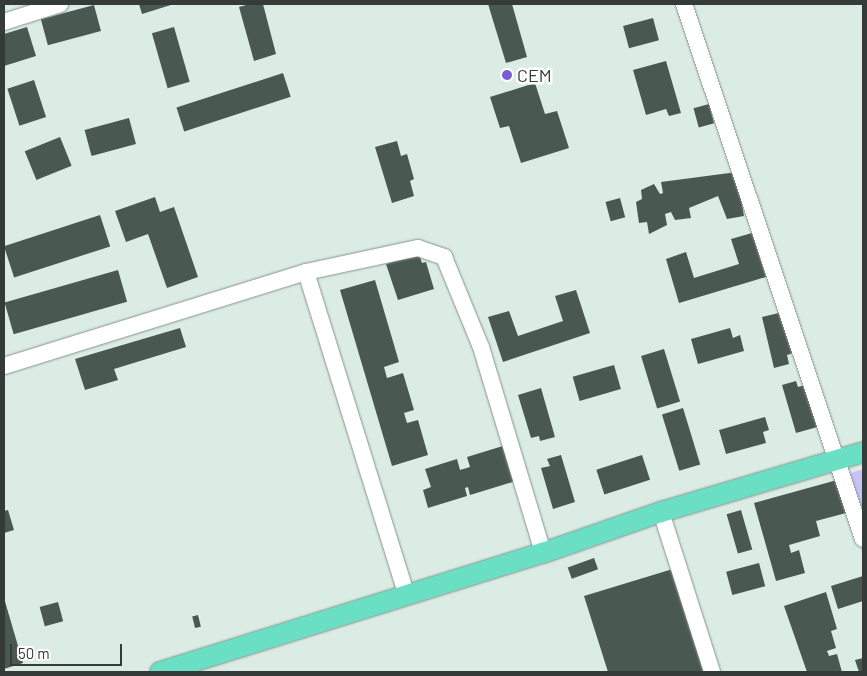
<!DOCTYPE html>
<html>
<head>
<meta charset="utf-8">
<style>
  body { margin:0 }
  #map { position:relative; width:867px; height:676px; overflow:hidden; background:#dbece5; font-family:Barlow,sans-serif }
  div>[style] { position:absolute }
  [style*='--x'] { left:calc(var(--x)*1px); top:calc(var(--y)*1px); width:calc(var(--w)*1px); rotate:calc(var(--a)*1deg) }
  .green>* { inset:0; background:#c8c3f4 }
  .building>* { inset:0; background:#4a5852; transform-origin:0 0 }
  .roads { filter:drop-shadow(0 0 1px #85948e) drop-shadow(0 0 1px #85948e) }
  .minor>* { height:16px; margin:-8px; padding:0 8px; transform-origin:8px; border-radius:8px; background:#fff }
  .major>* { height:20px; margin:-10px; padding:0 10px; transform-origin:10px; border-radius:10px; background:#6adfc4 }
  .dots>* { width:14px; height:14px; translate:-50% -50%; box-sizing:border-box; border:2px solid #fff; border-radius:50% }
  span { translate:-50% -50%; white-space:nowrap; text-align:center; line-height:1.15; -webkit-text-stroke:5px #fff; paint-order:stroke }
  .poi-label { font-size:18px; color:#343b38 }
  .left { translate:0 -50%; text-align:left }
  .frame { position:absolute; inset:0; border:5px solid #343b38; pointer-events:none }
  .scale { position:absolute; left:10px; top:644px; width:112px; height:22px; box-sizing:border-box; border:2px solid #343b38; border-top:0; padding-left:6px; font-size:15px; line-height:18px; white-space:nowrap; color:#343b38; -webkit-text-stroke:4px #fff; paint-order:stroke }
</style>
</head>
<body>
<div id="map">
  <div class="green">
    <i style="clip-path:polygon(863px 469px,863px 556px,839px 477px)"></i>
  </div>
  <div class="building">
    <i style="clip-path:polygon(139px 4px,174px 4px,142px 14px)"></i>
    <i style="clip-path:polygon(250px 4px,263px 4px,276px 54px,254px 61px,239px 7px)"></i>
    <i style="clip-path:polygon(488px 4px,512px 4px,527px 57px,506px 63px)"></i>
    <i style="left:94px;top:5px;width:27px;height:55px;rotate:75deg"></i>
    <i style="left:653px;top:18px;width:23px;height:31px;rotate:75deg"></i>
    <i style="clip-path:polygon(27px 27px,36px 56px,4px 66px,4px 34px)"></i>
    <i style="left:174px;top:27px;width:57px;height:23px;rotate:74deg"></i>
    <i style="clip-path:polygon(666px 61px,681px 113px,669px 116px,666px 109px,646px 115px,633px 70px)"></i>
    <i style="left:283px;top:73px;width:25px;height:112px;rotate:72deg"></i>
    <i style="left:34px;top:80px;width:39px;height:28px;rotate:72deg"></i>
    <i style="clip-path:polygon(535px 83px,545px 114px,557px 111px,569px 148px,521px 163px,509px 126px,500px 128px,490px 97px)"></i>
    <i style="left:709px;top:104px;width:20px;height:16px;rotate:75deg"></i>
    <i style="left:129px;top:118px;width:27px;height:46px;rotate:75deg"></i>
    <i style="left:60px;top:137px;width:31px;height:38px;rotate:68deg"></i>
    <i style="clip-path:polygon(397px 141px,401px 156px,407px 154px,414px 179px,410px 181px,414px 196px,392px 203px,375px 147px)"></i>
    <i style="clip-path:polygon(737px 172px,744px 216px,727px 219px,718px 196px,689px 208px,691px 218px,675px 220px,671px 212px,665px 214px,667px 225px,649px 234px,647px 222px,639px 223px,636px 202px,642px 199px,641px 190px,654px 184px,660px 194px,663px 193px,661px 182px)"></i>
    <i style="clip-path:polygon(155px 197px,160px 212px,174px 207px,198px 277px,167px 288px,148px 234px,126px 242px,115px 211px)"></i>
    <i style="left:620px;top:198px;width:20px;height:15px;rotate:75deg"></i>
    <i style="left:100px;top:215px;width:33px;height:101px;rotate:72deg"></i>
    <i style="clip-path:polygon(752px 233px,766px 277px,679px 303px,666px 259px,686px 252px,694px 278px,739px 264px,731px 239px)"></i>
    <i style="clip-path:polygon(419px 254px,422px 263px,426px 262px,434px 289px,398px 300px,386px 264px)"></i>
    <i style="left:118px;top:270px;width:33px;height:118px;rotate:74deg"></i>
    <i style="clip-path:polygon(375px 280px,399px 362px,384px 367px,387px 378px,403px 373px,414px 410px,404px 413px,407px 423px,418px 420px,428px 455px,392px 466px,340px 290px)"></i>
    <i style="clip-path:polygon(576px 290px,590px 333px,503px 362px,488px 317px,509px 311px,518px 336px,563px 321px,555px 296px)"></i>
    <i style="clip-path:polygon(787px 311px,797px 352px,787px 355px,789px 364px,774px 368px,762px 317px)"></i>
    <i style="clip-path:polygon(180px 328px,186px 347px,114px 369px,118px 380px,85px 390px,75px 359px)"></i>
    <i style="clip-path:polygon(730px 328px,733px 338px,740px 335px,744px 351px,698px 364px,691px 339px)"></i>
    <i style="left:664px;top:349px;width:55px;height:24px;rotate:73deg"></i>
    <i style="left:614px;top:365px;width:25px;height:43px;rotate:74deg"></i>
    <i style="clip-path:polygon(796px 381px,798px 387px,809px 384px,821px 426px,796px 433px,782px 385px)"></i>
    <i style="clip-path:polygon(541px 388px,555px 437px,540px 441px,539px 436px,531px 438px,518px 395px)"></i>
    <i style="left:683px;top:408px;width:59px;height:22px;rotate:73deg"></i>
    <i style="clip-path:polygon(765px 417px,769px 430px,763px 432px,766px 443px,726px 454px,719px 430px)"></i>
    <i style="clip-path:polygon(506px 445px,516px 481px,470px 495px,468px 487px,465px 488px,467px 496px,428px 508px,423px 490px,431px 487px,425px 469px,457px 459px,460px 470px,470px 467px,467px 457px)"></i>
    <i style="clip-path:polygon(561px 455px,575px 502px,553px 509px,541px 468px,550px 466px,547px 459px)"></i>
    <i style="left:642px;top:455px;width:26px;height:48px;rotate:72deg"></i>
    <i style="clip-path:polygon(837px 480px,846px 513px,816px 521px,820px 536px,789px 545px,791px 553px,799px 550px,805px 573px,776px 581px,754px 503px)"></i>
    <i style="clip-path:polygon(8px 510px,14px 530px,4px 533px,4px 511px)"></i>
    <i style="left:741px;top:510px;width:41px;height:15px;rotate:74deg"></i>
    <i style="left:594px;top:558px;width:12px;height:28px;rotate:70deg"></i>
    <i style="left:759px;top:563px;width:24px;height:34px;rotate:75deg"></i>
    <i style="clip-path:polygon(676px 568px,708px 672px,608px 672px,584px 596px)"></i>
    <i style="clip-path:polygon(863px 576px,863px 601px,838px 609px,831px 586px)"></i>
    <i style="clip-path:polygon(826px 592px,837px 629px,831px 631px,836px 648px,827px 651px,829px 656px,837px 654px,842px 672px,807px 672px,784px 606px)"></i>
    <i style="clip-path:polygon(4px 598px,23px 663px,4px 669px)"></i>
    <i style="left:58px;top:602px;width:20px;height:19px;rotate:75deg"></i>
    <i style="left:198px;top:615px;width:12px;height:6px;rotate:76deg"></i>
    <i style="clip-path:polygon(863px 658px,863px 672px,859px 672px,855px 660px)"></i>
  </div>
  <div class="roads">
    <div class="minor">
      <i style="--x:684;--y:4;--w:564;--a:71.5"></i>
      <i style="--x:4;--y:22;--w:59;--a:-17.8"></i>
      <i style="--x:306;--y:272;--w:115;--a:-12.1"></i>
      <i style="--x:418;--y:248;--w:28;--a:19"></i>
      <i style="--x:444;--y:257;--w:97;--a:67.7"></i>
      <i style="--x:481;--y:347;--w:215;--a:73.2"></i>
      <i style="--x:4;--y:366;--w:316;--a:-17.3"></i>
      <i style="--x:306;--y:272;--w:339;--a:72.7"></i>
      <i style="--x:661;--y:512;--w:168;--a:72.3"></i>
    </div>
    <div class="major">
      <i style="--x:160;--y:672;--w:401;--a:-17.3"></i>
      <i style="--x:543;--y:553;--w:125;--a:-19.2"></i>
      <i style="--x:661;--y:512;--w:211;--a:-16.5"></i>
    </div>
  </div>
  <div class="dots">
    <i style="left:507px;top:75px;background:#785dd7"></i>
  </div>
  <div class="poi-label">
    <span class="left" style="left:517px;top:75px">CEM</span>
  </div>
  <div class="frame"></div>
  <div class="scale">50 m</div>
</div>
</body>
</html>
